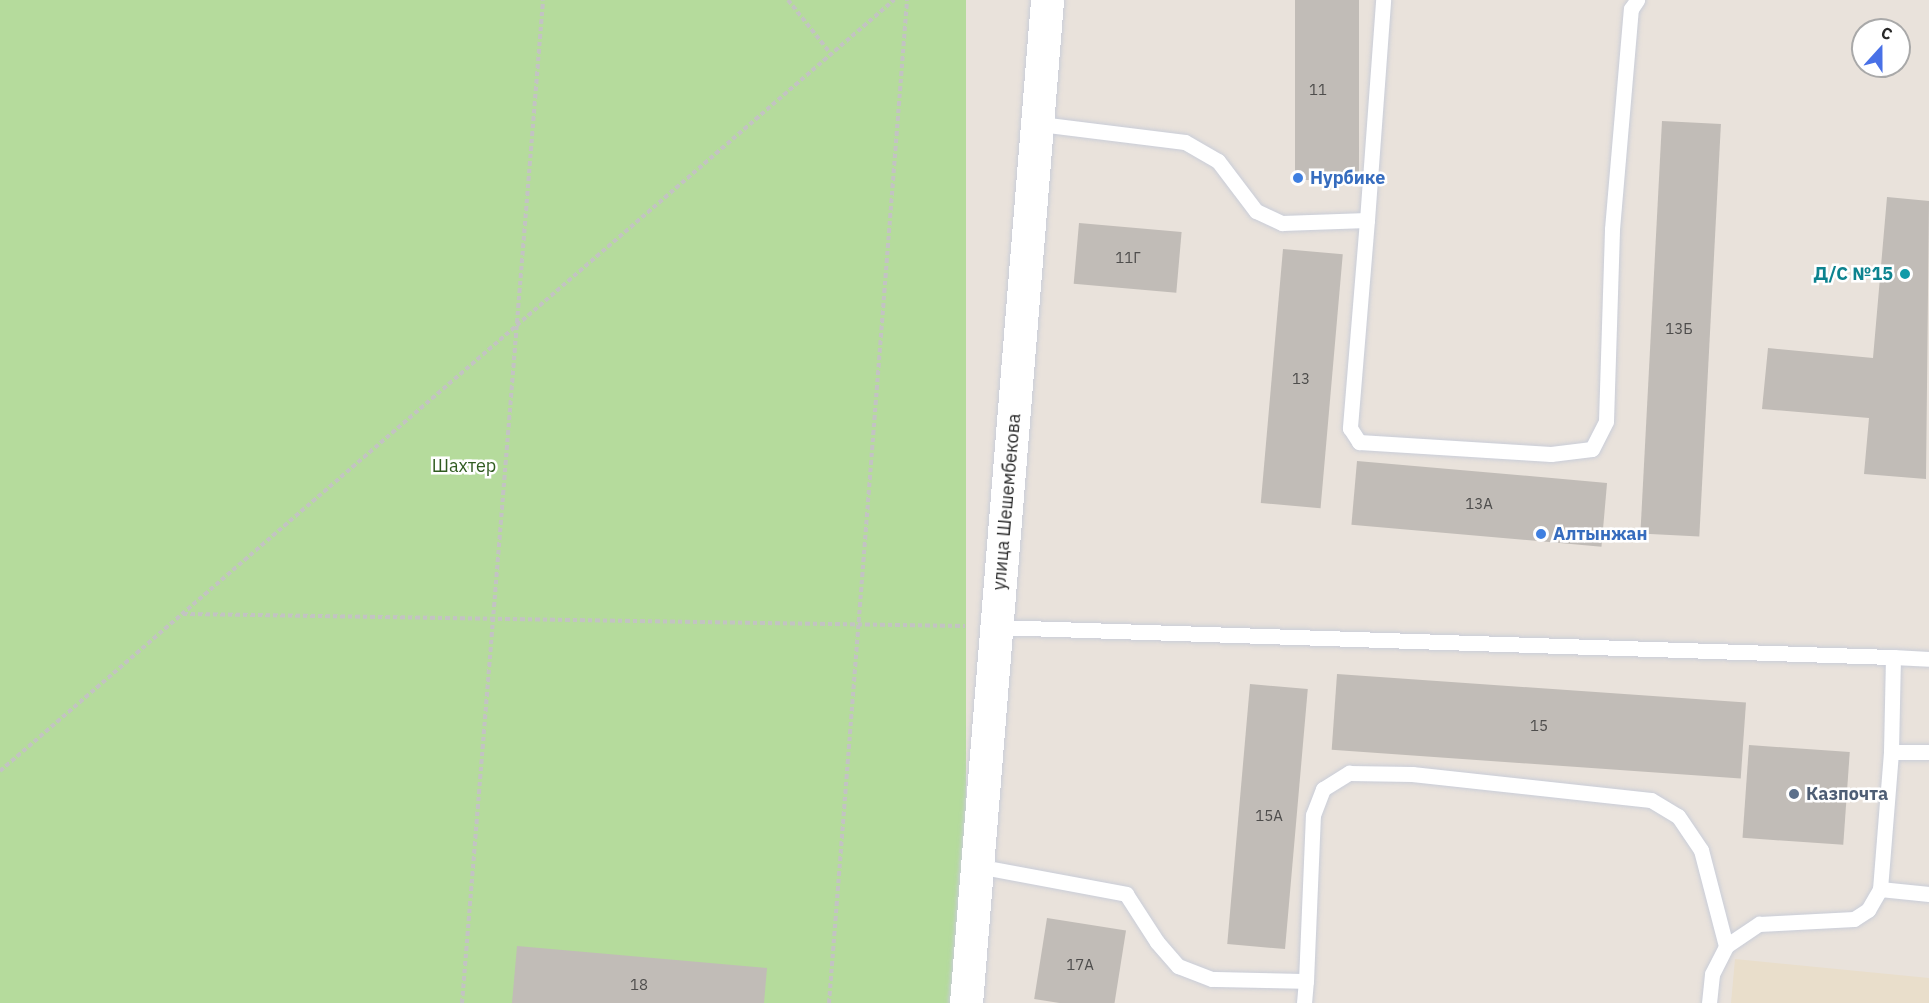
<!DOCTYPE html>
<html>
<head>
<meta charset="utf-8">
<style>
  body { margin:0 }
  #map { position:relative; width:1929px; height:1003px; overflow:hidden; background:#e9e2db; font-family:"IBM Plex Sans",sans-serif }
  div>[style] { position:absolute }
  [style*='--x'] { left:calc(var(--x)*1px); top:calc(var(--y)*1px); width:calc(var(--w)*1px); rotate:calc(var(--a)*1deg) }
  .education>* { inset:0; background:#e9decb }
  .green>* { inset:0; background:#b5db9c; transform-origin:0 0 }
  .building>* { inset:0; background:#c1bcb7; transform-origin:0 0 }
  .path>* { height:4px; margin-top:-2px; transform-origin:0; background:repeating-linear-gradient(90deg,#c3c3c3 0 4.5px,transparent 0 7.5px) }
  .roads { filter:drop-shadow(0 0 2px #c9cdd8) drop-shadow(0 0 2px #c9cdd8) }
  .lane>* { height:15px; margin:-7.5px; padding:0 7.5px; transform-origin:7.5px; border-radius:7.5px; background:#fff }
  .secondary>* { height:33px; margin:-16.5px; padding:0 16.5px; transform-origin:16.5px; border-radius:16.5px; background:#fff }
  .dots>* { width:16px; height:16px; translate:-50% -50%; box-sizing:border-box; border:3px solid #fff; border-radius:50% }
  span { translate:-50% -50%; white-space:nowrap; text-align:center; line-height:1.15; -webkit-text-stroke:5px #fff; paint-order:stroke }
  .number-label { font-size:15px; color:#4e4d4c }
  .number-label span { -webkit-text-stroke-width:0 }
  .shop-label { font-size:18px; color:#366cbe; font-weight:700 }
  .left { translate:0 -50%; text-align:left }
  .culture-label { font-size:18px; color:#0d838f; font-weight:700 }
  .right { translate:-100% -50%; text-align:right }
  .park-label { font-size:18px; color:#305c20 }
  .street-label { font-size:18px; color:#282828 }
  .service-label { font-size:18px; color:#4e5e75; font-weight:700 }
  .north { position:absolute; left:1851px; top:18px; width:60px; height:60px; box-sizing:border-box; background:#fff; border:2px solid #a9a9a9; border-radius:50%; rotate:21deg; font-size:16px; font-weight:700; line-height:24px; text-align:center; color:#282828 }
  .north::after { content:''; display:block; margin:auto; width:21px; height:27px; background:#4971e7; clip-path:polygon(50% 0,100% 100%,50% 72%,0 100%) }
</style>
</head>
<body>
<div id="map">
  <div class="education">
    <i style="clip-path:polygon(1735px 959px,1929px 978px,1929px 1003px,1731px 1003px)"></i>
  </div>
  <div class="green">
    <i style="left:0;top:0;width:966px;height:1003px"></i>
  </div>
  <div class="building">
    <i style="left:1295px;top:0;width:64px;height:180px"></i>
    <i style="left:1662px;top:121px;width:59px;height:413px;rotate:3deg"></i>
    <i style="clip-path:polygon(1887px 197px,1929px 201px,1926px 479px,1864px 474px,1869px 418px,1762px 409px,1768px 348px,1873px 358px)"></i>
    <i style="left:1079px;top:223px;width:103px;height:61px;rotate:5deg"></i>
    <i style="left:1283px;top:249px;width:60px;height:255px;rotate:5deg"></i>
    <i style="left:1357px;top:461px;width:251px;height:64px;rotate:5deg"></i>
    <i style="left:1337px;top:674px;width:410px;height:76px;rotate:4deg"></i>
    <i style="left:1250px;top:684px;width:58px;height:261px;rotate:5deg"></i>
    <i style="left:1749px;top:745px;width:101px;height:93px;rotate:4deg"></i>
    <i style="left:1047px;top:918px;width:80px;height:82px;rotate:9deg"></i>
    <i style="clip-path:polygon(517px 946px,767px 968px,764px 1003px,512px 1003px)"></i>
  </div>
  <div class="path">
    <i style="--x:788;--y:0;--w:69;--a:51.5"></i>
    <i style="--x:183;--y:614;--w:782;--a:0.88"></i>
    <i style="--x:0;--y:771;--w:1181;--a:-40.78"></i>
    <i style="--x:462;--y:1003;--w:1006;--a:-85.38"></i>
    <i style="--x:829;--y:1003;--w:1006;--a:-85.55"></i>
  </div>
  <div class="roads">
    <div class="lane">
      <i style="--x:1040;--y:124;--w:146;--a:7.1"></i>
      <i style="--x:1185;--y:142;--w:38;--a:30"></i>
      <i style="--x:1218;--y:161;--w:63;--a:52.8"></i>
      <i style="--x:1256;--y:211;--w:29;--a:25"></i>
      <i style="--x:1282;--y:223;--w:85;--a:-2"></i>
      <i style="--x:1367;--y:220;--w:209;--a:94.7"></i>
      <i style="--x:1350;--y:428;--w:17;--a:57"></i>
      <i style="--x:1359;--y:442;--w:192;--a:3.6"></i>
      <i style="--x:1551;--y:454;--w:41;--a:-7"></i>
      <i style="--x:1592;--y:449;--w:31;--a:-63"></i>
      <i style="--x:1606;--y:421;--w:192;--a:-88.2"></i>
      <i style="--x:1612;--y:229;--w:221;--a:-85.1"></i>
      <i style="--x:1631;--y:9;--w:11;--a:-56"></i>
      <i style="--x:1367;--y:220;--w:221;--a:-85.8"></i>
      <i style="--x:996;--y:627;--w:898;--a:1.92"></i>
      <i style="--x:1891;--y:752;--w:38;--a:0"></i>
      <i style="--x:977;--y:866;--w:152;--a:10.6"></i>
      <i style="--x:1126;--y:894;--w:57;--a:57.1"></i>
      <i style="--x:1157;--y:942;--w:32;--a:49"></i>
      <i style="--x:1178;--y:966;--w:36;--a:21"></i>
      <i style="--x:1212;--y:979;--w:94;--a:1.2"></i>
      <i style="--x:1306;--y:981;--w:166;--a:-87.6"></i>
      <i style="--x:1313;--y:815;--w:28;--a:-69"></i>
      <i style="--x:1323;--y:789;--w:31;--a:-32"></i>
      <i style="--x:1349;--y:773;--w:63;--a:0.9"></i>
      <i style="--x:1412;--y:774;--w:240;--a:6.2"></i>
      <i style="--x:1651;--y:800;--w:31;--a:31"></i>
      <i style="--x:1678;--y:816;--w:41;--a:55.9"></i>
      <i style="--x:1701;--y:850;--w:99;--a:75.4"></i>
      <i style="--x:1880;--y:889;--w:49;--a:5.8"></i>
      <i style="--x:1304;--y:1003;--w:22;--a:-85"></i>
      <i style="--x:1709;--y:1003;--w:29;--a:-84"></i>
      <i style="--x:1712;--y:974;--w:31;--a:-63"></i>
      <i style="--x:1726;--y:946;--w:40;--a:-34"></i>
      <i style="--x:1759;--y:924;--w:95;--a:-3"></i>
      <i style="--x:1854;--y:919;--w:17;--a:-33"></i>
      <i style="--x:1868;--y:910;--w:24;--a:-60"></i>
      <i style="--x:1880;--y:889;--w:137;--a:-85.4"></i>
      <i style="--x:1891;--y:752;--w:95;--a:-88.8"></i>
      <i style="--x:1893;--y:657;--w:36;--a:3"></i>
    </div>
    <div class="secondary">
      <i style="--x:966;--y:1003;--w:1006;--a:-85.38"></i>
    </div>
  </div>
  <div class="dots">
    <i style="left:1298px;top:178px;background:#3f7fe0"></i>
    <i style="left:1905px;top:274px;background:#0f9aa8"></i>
    <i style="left:1541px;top:534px;background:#3f7fe0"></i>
    <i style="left:1794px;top:794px;background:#5c6f8a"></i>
  </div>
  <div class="number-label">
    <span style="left:1318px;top:90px">11</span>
    <span style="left:1128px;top:258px">11Г</span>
    <span style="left:1679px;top:329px">13Б</span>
    <span style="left:1301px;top:379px">13</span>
    <span style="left:1479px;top:504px">13А</span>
    <span style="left:1539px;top:726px">15</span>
    <span style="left:1269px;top:816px">15А</span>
    <span style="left:1080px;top:965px">17А</span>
    <span style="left:639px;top:985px">18</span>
  </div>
  <div class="shop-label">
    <span class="left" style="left:1310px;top:178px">Нурбике</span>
    <span class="left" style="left:1553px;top:534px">Алтынжан</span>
  </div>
  <div class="culture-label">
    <span class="right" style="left:1893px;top:274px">Д/С №15</span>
  </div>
  <div class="park-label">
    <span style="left:464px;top:466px">Шахтер</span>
  </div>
  <div class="street-label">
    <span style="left:1007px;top:502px;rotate:-85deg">улица Шешембекова</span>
  </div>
  <div class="service-label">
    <span class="left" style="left:1806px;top:794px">Казпочта</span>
  </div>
  <div class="north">С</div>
</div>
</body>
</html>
